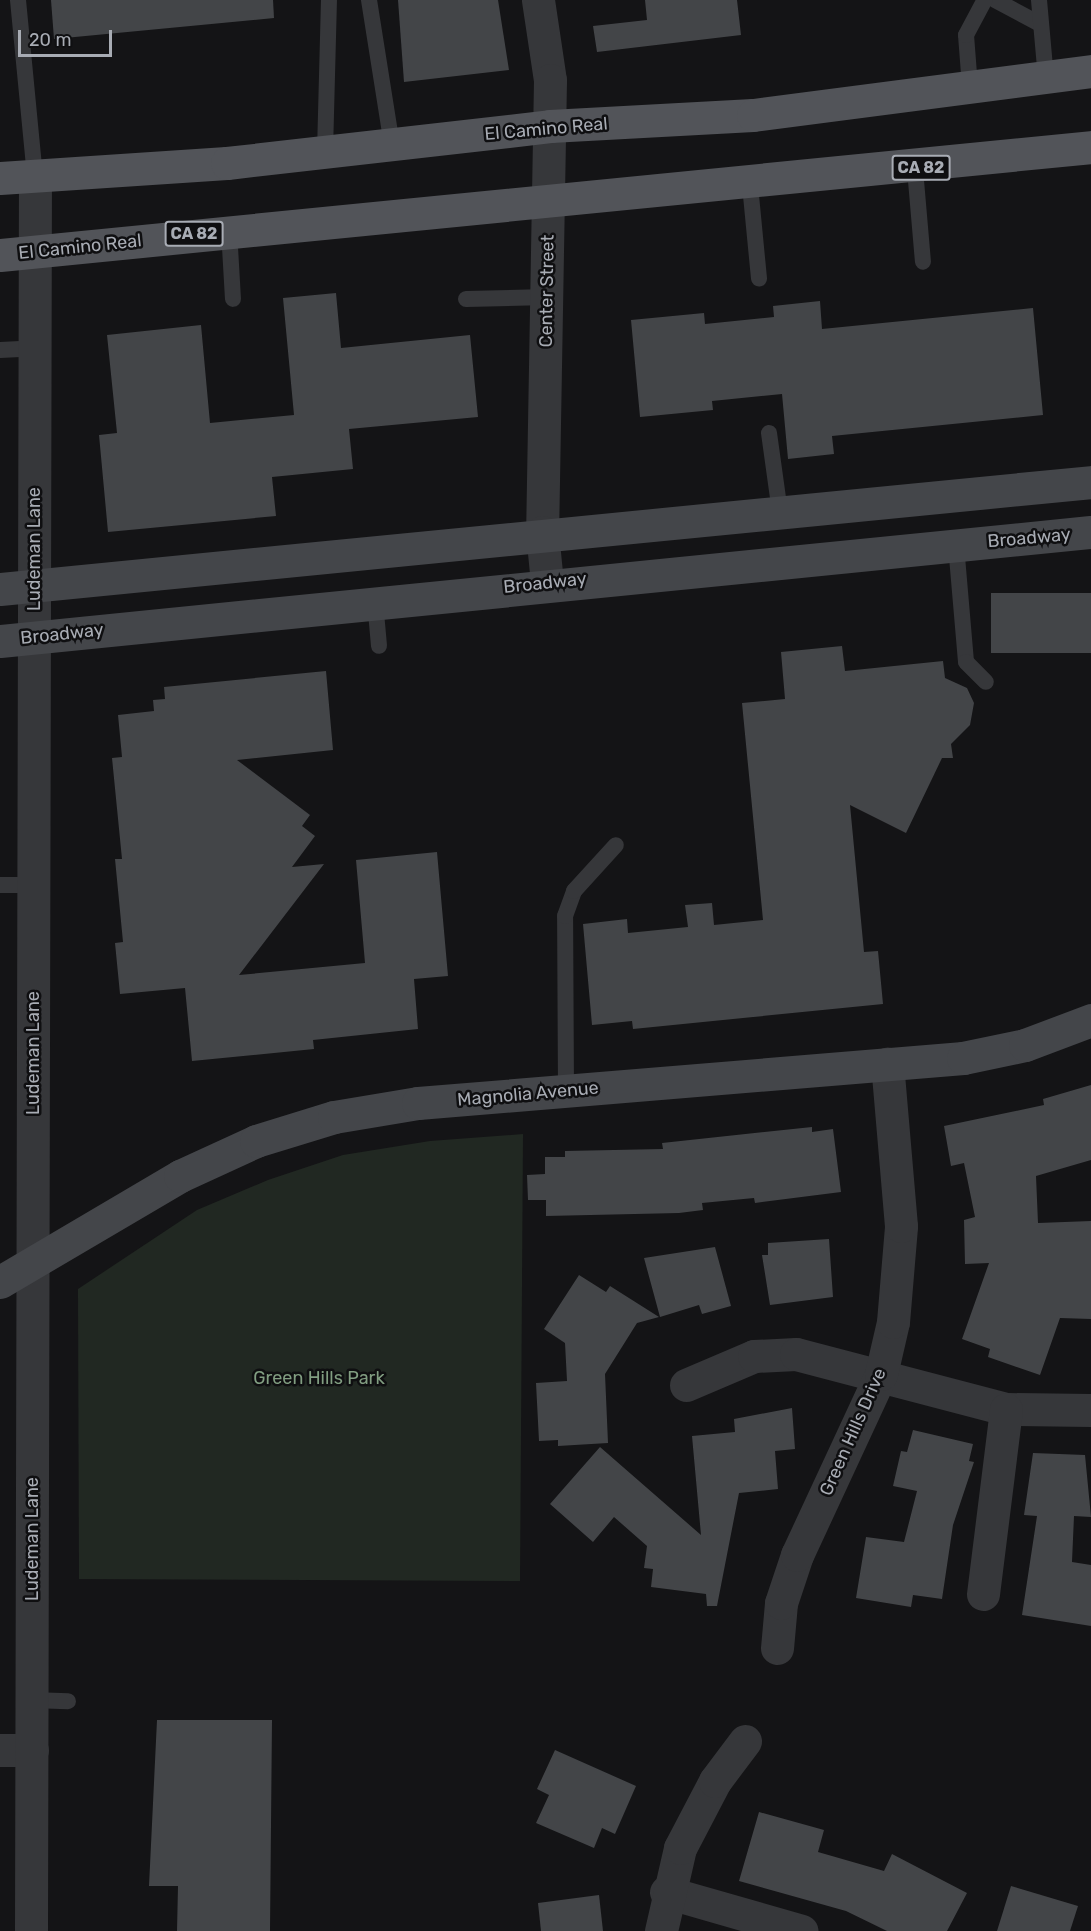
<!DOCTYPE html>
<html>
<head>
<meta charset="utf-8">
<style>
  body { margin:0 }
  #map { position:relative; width:1091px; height:1931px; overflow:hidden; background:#141416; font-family:Rubik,sans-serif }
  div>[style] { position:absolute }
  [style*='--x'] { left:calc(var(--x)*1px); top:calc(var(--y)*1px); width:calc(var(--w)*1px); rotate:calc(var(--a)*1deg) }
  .green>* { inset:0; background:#212822 }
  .building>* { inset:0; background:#434548; transform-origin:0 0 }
  .lane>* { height:16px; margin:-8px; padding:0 8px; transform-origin:8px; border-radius:8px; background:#36373a }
  .street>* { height:33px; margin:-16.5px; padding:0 16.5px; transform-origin:16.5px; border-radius:16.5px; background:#36373a }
  .secondary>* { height:33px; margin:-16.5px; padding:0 16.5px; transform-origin:16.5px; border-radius:16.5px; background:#44464a }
  .primary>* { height:33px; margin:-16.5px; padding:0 16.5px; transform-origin:16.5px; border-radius:16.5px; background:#525459 }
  span { translate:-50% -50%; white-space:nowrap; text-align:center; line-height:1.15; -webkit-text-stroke:5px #0f0f11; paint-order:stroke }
  .shield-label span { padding:2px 4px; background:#0f0f11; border:2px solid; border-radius:4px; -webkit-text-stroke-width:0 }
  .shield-label { font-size:16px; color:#a8acb4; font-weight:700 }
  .street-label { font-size:18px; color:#a8acb4 }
  .park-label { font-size:18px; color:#819d81 }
  .scale { position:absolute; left:18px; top:30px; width:94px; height:27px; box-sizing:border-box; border:3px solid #a8acb4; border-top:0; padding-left:8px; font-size:18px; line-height:21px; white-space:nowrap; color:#a8acb4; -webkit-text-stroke:4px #0f0f11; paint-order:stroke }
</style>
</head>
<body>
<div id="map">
  <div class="green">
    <i style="clip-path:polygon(523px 1134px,520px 1581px,79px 1579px,78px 1289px,197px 1210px,268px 1180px,343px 1155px,430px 1141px)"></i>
  </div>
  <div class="building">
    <i style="clip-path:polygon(51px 0,273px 0,274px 18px,54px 39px)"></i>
    <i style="clip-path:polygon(398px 0,498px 0,509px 70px,404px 82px)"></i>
    <i style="clip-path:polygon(645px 0,737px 0,741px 35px,597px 52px,593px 26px,647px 20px)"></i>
    <i style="clip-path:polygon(336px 293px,341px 348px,470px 335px,478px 417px,349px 429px,353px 469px,272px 477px,276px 516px,108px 532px,99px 435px,117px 433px,107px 335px,201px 325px,210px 423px,294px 415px,283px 298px)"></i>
    <i style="clip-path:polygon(820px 301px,822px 329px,1033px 308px,1043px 415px,832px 436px,834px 454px,788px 459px,782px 394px,712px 401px,713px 410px,640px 417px,631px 320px,704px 313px,705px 324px,774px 317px,773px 306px)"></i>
    <i style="left:1091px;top:593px;width:60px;height:100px;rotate:90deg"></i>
    <i style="clip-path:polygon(842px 646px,845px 671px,943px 661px,945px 678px,967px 688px,974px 703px,970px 725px,951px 744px,953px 758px,942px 758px,906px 833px,850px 805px,864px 952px,878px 951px,883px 1004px,633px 1029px,632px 1021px,592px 1025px,583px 924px,627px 919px,628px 933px,688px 927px,685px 905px,712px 903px,714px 925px,763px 920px,742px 703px,785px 699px,781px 652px)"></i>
    <i style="clip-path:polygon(326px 671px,333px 750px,237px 760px,310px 815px,302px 826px,315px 836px,292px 867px,324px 864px,239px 975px,365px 963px,356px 860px,437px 852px,448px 976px,414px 979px,418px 1029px,313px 1040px,314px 1049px,192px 1061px,185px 988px,120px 994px,115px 943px,123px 942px,115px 859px,122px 859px,112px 758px,122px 757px,118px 715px,154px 711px,153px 700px,165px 699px,164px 687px)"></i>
    <i style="clip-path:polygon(1091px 1085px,1091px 1160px,1036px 1176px,1038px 1223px,1091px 1221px,1091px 1319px,1060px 1318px,1040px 1375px,988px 1357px,990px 1349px,962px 1339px,989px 1263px,965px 1264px,964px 1220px,975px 1217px,964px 1163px,951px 1166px,944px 1126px,1044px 1105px,1043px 1099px)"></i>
    <i style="clip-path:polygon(812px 1127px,812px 1132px,833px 1129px,841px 1192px,755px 1203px,754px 1198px,702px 1203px,703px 1210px,679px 1213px,546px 1216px,546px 1200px,528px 1200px,527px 1175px,545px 1174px,545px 1157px,565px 1157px,565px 1151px,663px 1149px,662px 1143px)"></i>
    <i style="clip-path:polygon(829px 1239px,833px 1297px,770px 1305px,762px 1255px,768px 1255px,768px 1243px)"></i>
    <i style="clip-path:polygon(715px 1247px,731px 1306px,702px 1314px,699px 1305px,660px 1317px,644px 1258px)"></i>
    <i style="clip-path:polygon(579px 1275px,606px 1292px,610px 1286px,659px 1317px,637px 1323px,605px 1374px,608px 1443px,558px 1446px,558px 1440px,539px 1441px,536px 1383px,567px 1381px,565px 1343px,544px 1329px)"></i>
    <i style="clip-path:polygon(792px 1408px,795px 1449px,775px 1451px,778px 1489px,739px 1493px,717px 1606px,707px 1606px,706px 1594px,651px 1587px,653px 1569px,644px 1568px,647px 1546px,614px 1517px,593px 1542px,550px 1504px,600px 1447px,701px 1535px,692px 1436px,735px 1432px,734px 1419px)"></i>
    <i style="clip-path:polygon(913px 1430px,973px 1444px,969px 1461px,974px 1462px,953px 1525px,942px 1599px,913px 1595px,911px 1607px,856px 1598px,866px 1537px,904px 1542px,917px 1491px,893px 1486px,901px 1451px,907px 1452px)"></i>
    <i style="clip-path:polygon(1033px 1453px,1085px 1455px,1091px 1517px,1074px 1516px,1072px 1562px,1091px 1565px,1091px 1626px,1022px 1615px,1037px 1516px,1024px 1515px)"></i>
    <i style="clip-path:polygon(157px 1720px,272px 1720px,270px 1931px,177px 1931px,178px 1886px,149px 1886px)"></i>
    <i style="clip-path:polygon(555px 1750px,636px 1786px,615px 1834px,602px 1828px,594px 1848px,536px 1823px,549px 1795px,537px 1789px)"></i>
    <i style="clip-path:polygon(759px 1812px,824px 1830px,818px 1852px,884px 1871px,892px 1854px,967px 1893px,947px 1931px,887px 1931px,846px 1911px,739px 1881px)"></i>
    <i style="clip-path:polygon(1011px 1886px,1078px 1906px,1070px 1931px,997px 1931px)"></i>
    <i style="clip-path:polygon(599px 1895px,603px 1931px,541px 1931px,538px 1903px)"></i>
  </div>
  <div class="lane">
    <i style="--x:18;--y:0;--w:176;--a:84.5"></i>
    <i style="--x:369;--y:0;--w:147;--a:81"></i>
    <i style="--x:995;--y:0;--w:51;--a:28.1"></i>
    <i style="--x:1039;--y:0;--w:78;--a:84.9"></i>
    <i style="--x:970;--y:87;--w:52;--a:-94.4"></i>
    <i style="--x:966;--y:35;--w:40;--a:-62"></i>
    <i style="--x:325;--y:152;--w:152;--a:-88.5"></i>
    <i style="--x:915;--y:169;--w:93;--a:85.1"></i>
    <i style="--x:750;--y:185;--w:94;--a:84.5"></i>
    <i style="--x:229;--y:230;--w:69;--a:86.7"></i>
    <i style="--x:466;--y:299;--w:81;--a:-1.4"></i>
    <i style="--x:0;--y:350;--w:35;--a:-3"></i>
    <i style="--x:769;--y:433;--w:80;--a:82.1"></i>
    <i style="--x:956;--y:545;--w:117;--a:85.1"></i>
    <i style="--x:966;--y:662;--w:28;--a:45"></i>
    <i style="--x:375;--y:601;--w:45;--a:84.9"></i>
    <i style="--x:0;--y:885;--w:33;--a:0"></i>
    <i style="--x:566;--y:1091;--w:175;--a:-90.3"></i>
    <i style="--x:565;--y:916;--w:27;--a:-70"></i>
    <i style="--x:574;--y:891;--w:62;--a:-47.6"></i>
    <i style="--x:32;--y:1700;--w:36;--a:2"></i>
  </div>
  <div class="street">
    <i style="--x:538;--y:0;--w:81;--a:81.5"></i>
    <i style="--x:550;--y:80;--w:452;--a:91"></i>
    <i style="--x:542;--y:532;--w:51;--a:84.4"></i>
    <i style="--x:686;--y:1385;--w:74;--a:-23.1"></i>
    <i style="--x:754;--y:1356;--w:42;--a:-2.7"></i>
    <i style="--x:796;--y:1354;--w:217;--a:14.7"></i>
    <i style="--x:1006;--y:1409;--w:85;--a:0.7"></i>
    <i style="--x:983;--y:1594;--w:186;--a:-82.9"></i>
    <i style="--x:777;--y:1648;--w:45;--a:-84.9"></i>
    <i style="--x:781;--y:1603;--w:51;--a:-71.6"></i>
    <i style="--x:797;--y:1555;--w:200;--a:-65.1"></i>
    <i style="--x:881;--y:1374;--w:53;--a:-77"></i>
    <i style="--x:893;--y:1322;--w:96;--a:-85.2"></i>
    <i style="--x:901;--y:1226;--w:163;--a:-94.9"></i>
    <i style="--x:0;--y:1750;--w:32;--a:0"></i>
    <i style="--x:666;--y:1892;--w:141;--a:16"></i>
    <i style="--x:31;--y:1931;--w:1756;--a:-89.87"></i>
    <i style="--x:661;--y:1931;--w:85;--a:-77.1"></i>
    <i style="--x:680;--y:1848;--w:76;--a:-62.4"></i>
    <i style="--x:715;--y:1781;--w:50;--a:-53.1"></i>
  </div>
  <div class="secondary">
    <i style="--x:0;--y:589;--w:1096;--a:-5.6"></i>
    <i style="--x:0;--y:641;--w:1096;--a:-5.71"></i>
    <i style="--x:0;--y:1282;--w:209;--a:-30.5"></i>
    <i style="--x:180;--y:1176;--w:84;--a:-24.7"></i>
    <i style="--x:256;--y:1141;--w:82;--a:-17.1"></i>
    <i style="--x:334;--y:1117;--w:85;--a:-9.5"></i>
    <i style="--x:418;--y:1103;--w:547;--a:-4.72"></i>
    <i style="--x:963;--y:1058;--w:63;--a:-11.8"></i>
    <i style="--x:1025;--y:1045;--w:71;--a:-20.7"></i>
  </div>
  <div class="primary">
    <i style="--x:0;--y:178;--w:227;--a:-3.8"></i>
    <i style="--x:227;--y:163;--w:325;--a:-6.5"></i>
    <i style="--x:550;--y:126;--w:203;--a:-3.1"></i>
    <i style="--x:753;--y:115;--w:341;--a:-7.4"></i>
    <i style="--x:0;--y:255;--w:1096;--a:-5.65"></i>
  </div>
  <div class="shield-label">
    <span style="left:921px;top:168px">CA 82</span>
    <span style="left:194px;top:234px">CA 82</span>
  </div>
  <div class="street-label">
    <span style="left:546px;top:129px;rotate:-5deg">El Camino Real</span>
    <span style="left:80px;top:247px;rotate:-6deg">El Camino Real</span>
    <span style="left:547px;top:291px;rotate:-89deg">Center Street</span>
    <span style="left:1029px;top:538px;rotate:-5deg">Broadway</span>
    <span style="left:34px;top:549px;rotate:-90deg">Ludeman Lane</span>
    <span style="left:545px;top:583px;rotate:-6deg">Broadway</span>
    <span style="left:62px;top:634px;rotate:-6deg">Broadway</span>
    <span style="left:33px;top:1053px;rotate:-90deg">Ludeman Lane</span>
    <span style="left:528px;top:1094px;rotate:-5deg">Magnolia Avenue</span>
    <span style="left:853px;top:1432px;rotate:-66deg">Green Hills Drive</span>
    <span style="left:32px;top:1539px;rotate:-90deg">Ludeman Lane</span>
  </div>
  <div class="park-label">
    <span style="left:319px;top:1378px">Green Hills Park</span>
  </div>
  <div class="scale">20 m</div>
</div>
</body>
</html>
